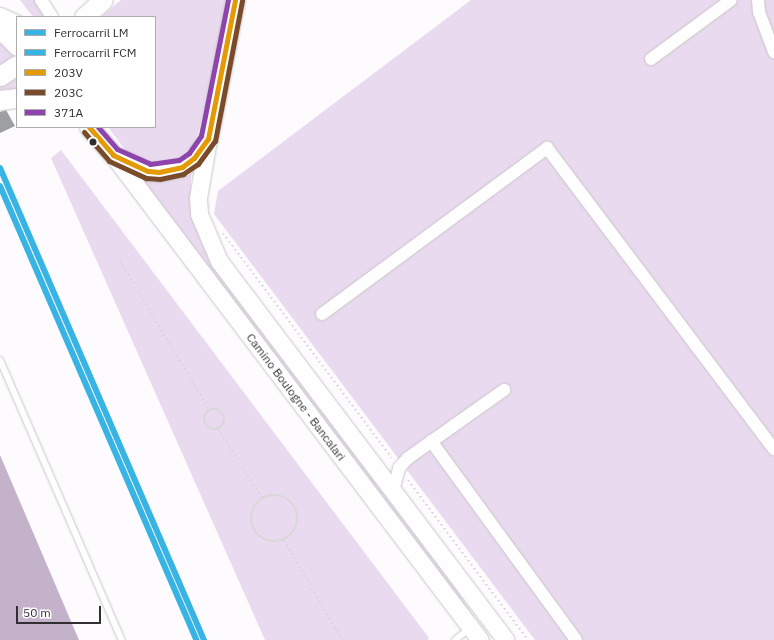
<!DOCTYPE html>
<html>
<head>
<meta charset="utf-8">
<style>
  body { margin:0 }
  #map { position:relative; width:774px; height:640px; overflow:hidden; background:#fdfbfe; font-family:"IBM Plex Sans",sans-serif }
  div>[style] { position:absolute }
  [style*='--x'] { left:calc(var(--x)*1px); top:calc(var(--y)*1px); width:calc(var(--w)*1px); rotate:calc(var(--a)*1deg) }
  .green>* { inset:0; background:#eadaef }
  .water>* { inset:0; background:#c4b2cb }
  .building>* { inset:0; background:#9e9fa0 }
  .path>* { height:2px; margin-top:-1px; transform-origin:0; background:repeating-linear-gradient(90deg,#d8d8d9 0 2px,transparent 0 5px) }
  .path>.ring { margin:-1px; padding:0; box-sizing:content-box; background:none; border:2px solid #d8d8d9; border-radius:50% }
  .roads { filter:drop-shadow(0 0 1px #c9c7c9) drop-shadow(0 0 1px #c9c7c9) }
  .service>* { height:6px; margin:-3px; padding:0 3px; transform-origin:3px; border-radius:3px; background:#fffeff }
  .minor>* { height:12px; margin:-6px; padding:0 6px; transform-origin:6px; border-radius:6px; background:#fffeff }
  .secondary>* { height:17px; margin:-8.5px; padding:0 8.5px; transform-origin:8.5px; border-radius:8.5px; background:#fffeff }
  .primary>* { height:19px; margin:-9.5px; padding:0 9.5px; transform-origin:9.5px; border-radius:9.5px; background:#fffeff }
  .bus-1>* { height:5px; margin:-2.5px; padding:0 2.5px; transform-origin:2.5px; border-radius:2.5px; background:#e39a05 }
  .bus-2>* { height:5px; margin:-2.5px; padding:0 2.5px; transform-origin:2.5px; border-radius:2.5px; background:#7a4b2a }
  .bus-3>* { height:5px; margin:-2.5px; padding:0 2.5px; transform-origin:2.5px; border-radius:2.5px; background:#8e44ad }
  .rail-1>* { height:6px; margin:-3px; padding:0 3px; transform-origin:3px; border-radius:3px; background:#37b4e4 }
  .rail-2>* { height:6px; margin:-3px; padding:0 3px; transform-origin:3px; border-radius:3px; background:#37b4e4 }
  .dots>* { width:11px; height:11px; translate:-50% -50%; box-sizing:border-box; border:2px solid #fff; border-radius:50% }
  span { translate:-50% -50%; white-space:nowrap; text-align:center; line-height:1.15; -webkit-text-stroke:4px #fff; paint-order:stroke }
  .street-label { font-size:12px; color:#322f32 }
  .legend { position:absolute; left:16px; top:16px; width:140px; height:112px; box-sizing:border-box; background:#fff; border:1px solid #adacad; margin:0; padding:5px 7px; list-style:none; font-size:12px; color:#322f32 }
  .legend li { display:flex; align-items:center; gap:8px; height:20px }
  .legend b { width:20px; border:1px solid #adacad }
  .scale { position:absolute; left:16px; top:606px; width:85px; height:18px; box-sizing:border-box; border:2px solid #322f32; border-top:0; padding-left:5px; font-size:12px; line-height:14px; white-space:nowrap; color:#322f32; -webkit-text-stroke:3px #fff; paint-order:stroke }
</style>
</head>
<body>
<div id="map">
  <div class="green">
    <i style="clip-path:polygon(20px 0,35px 0,44px 16px,33px 17px)"></i>
    <i style="clip-path:polygon(121px 0,228px 0,198px 134px,192px 146px,173px 162px,152px 164px,129px 155px,108px 127px,155px 127px,155px 17px,101px 17px)"></i>
    <i style="clip-path:polygon(471px 0,774px 0,774px 640px,535px 640px,214px 214px,218px 191px)"></i>
    <i style="clip-path:polygon(0 38px,17px 57px,0 67px)"></i>
    <i style="clip-path:polygon(17px 73px,17px 93px,0 94px,0 84px)"></i>
    <i style="clip-path:polygon(61px 150px,429px 638px,427px 640px,265px 640px,51px 158px)"></i>
    <i style="clip-path:polygon(191px 171px,191px 207px,202px 244px,233px 292px,439px 561px,475px 619px,473px 620px,137px 177px)"></i>
  </div>
  <div class="water">
    <i style="clip-path:polygon(0 455px,79px 640px,0 640px)"></i>
  </div>
  <div class="building">
    <i style="clip-path:polygon(6px 110px,15px 126px,0 133px,0 112px)"></i>
  </div>
  <div class="path">
    <i style="--x:223;--y:233;--w:281;--a:53.1"></i>
    <i style="--x:120;--y:261;--w:174;--a:59.1"></i>
    <i class="ring" style="left:204px;top:409px;width:18px;height:18px"></i>
    <i style="--x:218;--y:429;--w:82;--a:57.5"></i>
    <i style="--x:408;--y:480;--w:200;--a:53.1"></i>
    <i class="ring" style="left:251px;top:495px;width:44px;height:44px"></i>
    <i style="--x:284;--y:540;--w:116;--a:59.9"></i>
  </div>
  <div class="roads">
    <div class="service">
      <i style="--x:0;--y:360;--w:305;--a:66.5"></i>
      <i style="--x:455;--y:640;--w:18;--a:-38"></i>
    </div>
    <div class="minor">
      <i style="--x:41;--y:0;--w:20;--a:57"></i>
      <i style="--x:758;--y:0;--w:12;--a:85"></i>
      <i style="--x:759;--y:12;--w:43;--a:69.4"></i>
      <i style="--x:651;--y:59;--w:99;--a:-36.4"></i>
      <i style="--x:322;--y:314;--w:280;--a:-36.4"></i>
      <i style="--x:547;--y:148;--w:377;--a:53"></i>
      <i style="--x:431;--y:441;--w:246;--a:53.9"></i>
      <i style="--x:393;--y:491;--w:24;--a:-75"></i>
      <i style="--x:399;--y:468;--w:13;--a:-48"></i>
      <i style="--x:408;--y:458;--w:118;--a:-35.3"></i>
    </div>
    <div class="secondary">
      <i style="--x:0;--y:30;--w:24;--a:45"></i>
      <i style="--x:208;--y:139;--w:60;--a:99.6"></i>
      <i style="--x:198;--y:198;--w:16;--a:86"></i>
      <i style="--x:199;--y:214;--w:51;--a:66.9"></i>
      <i style="--x:219;--y:261;--w:475;--a:52.9"></i>
      <i style="--x:113;--y:155;--w:608;--a:52.89"></i>
    </div>
    <div class="primary">
      <i style="--x:0;--y:17;--w:19;--a:25"></i>
      <i style="--x:84;--y:17;--w:25;--a:-42"></i>
      <i style="--x:0;--y:76;--w:20;--a:-33"></i>
      <i style="--x:0;--y:100;--w:17;--a:-7"></i>
      <i style="--x:89;--y:127;--w:37;--a:49"></i>
      <i style="--x:113;--y:155;--w:38;--a:25"></i>
      <i style="--x:148;--y:171;--w:11;--a:5"></i>
      <i style="--x:159;--y:172;--w:24;--a:-12"></i>
      <i style="--x:182;--y:167;--w:15;--a:-37"></i>
      <i style="--x:194;--y:158;--w:24;--a:-54"></i>
      <i style="--x:208;--y:139;--w:142;--a:-79"></i>
    </div>
  </div>
  <div class="bus-1">
    <i style="--x:89;--y:127;--w:37;--a:49"></i>
    <i style="--x:113;--y:155;--w:38;--a:25"></i>
    <i style="--x:148;--y:171;--w:11;--a:5"></i>
    <i style="--x:159;--y:172;--w:24;--a:-12"></i>
    <i style="--x:182;--y:167;--w:15;--a:-37"></i>
    <i style="--x:194;--y:158;--w:24;--a:-54"></i>
    <i style="--x:208;--y:139;--w:142;--a:-79"></i>
  </div>
  <div class="bus-2">
    <i style="--x:84;--y:132;--w:38;--a:49"></i>
    <i style="--x:109;--y:161;--w:41;--a:24.7"></i>
    <i style="--x:146;--y:178;--w:14;--a:4"></i>
    <i style="--x:160;--y:179;--w:24;--a:-12"></i>
    <i style="--x:183;--y:174;--w:18;--a:-34"></i>
    <i style="--x:198;--y:164;--w:29;--a:-54"></i>
    <i style="--x:215;--y:141;--w:143;--a:-79.1"></i>
  </div>
  <div class="bus-3">
    <i style="--x:98;--y:127;--w:29;--a:49"></i>
    <i style="--x:117;--y:149;--w:36;--a:24"></i>
    <i style="--x:150;--y:164;--w:29;--a:-8"></i>
    <i style="--x:179;--y:160;--w:12;--a:-35"></i>
    <i style="--x:189;--y:153;--w:21;--a:-55"></i>
    <i style="--x:201;--y:136;--w:139;--a:-78.8"></i>
  </div>
  <div class="rail-1">
    <i style="--x:0;--y:168;--w:514;--a:66.63"></i>
  </div>
  <div class="rail-2">
    <i style="--x:0;--y:186;--w:495;--a:66.6"></i>
  </div>
  <div class="dots">
    <i style="left:93px;top:142px;background:#322f32"></i>
  </div>
  <div class="street-label">
    <span style="left:296px;top:397px;rotate:53deg">Camino Boulogne - Bancalari</span>
  </div>
  <ul class="legend">
  <li><b style="height:5px;background:#37b4e4"></b>Ferrocarril LM</li>
  <li><b style="height:5px;background:#37b4e4"></b>Ferrocarril FCM</li>
  <li><b style="height:5px;background:#e39a05"></b>203V</li>
  <li><b style="height:5px;background:#7a4b2a"></b>203C</li>
  <li><b style="height:5px;background:#8e44ad"></b>371A</li>
  </ul>
  <div class="scale">50 m</div>
</div>
</body>
</html>
